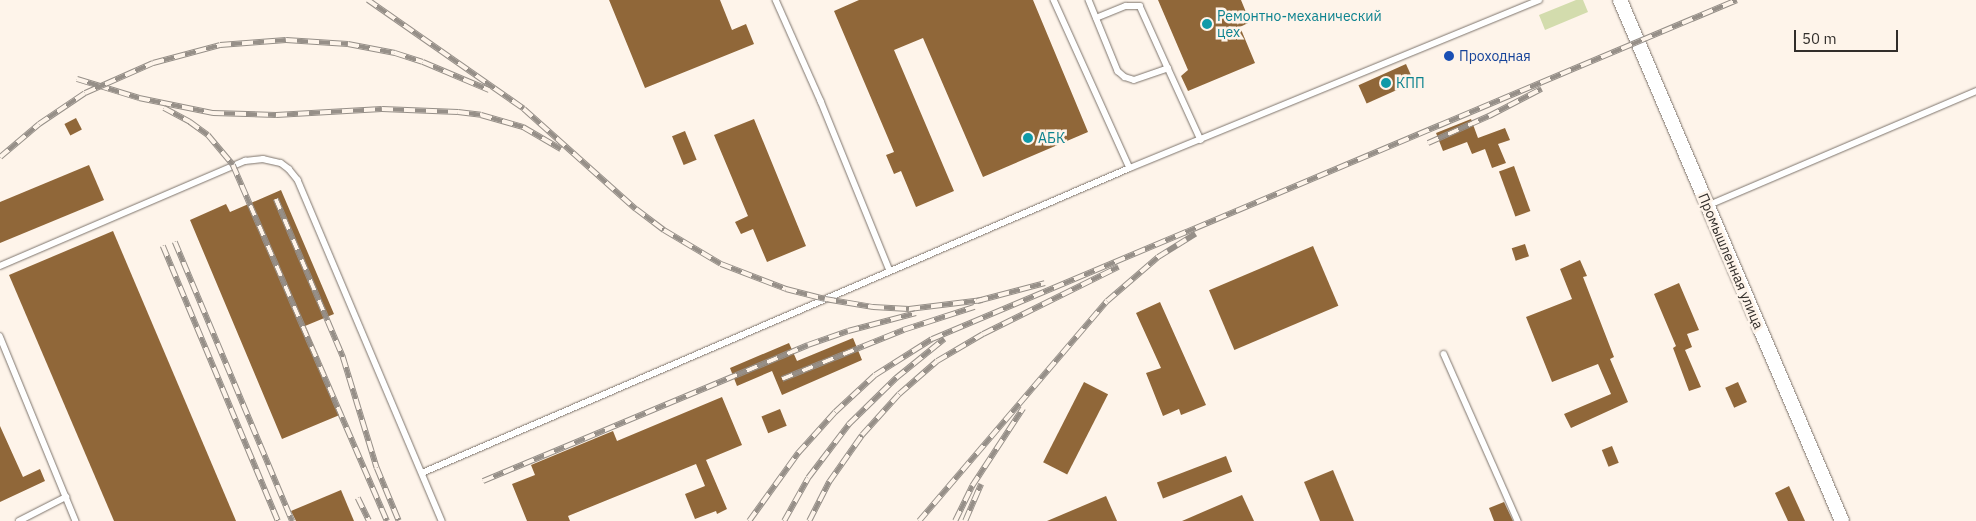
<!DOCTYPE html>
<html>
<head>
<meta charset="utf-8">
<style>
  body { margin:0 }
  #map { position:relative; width:1976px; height:521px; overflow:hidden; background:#fef4ea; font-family:"IBM Plex Sans",sans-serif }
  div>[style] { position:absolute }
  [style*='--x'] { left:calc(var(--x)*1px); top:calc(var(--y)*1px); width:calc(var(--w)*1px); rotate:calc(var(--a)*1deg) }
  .green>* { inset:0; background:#d3dcad }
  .building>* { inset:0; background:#906739; transform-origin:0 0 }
  .roads { filter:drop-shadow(0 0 1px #7d746c) drop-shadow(0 0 1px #7d746c) }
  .service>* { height:5.5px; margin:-2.75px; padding:0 2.75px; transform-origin:2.75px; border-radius:2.75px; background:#fff }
  .tertiary>* { height:14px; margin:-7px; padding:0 7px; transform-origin:7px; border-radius:7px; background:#fff }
  .rail>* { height:5.5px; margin-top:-2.75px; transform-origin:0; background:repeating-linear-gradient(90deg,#fef4ea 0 11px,#968f88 0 22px); box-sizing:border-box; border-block:1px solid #968f88 }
  .dots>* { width:14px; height:14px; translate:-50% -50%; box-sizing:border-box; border:2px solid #fef4ea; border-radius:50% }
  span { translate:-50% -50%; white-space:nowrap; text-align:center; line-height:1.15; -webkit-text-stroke:5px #fef4ea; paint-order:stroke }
  .culture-label { font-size:14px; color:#0d838f }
  .left { translate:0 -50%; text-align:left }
  .transit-label { font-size:14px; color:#164399 }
  .street-label { font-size:14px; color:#322e2b }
  .scale { position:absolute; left:1794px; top:30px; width:104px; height:22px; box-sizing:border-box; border:2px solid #322e2b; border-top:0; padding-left:6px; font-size:15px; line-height:18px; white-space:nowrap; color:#322e2b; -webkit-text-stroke:4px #fef4ea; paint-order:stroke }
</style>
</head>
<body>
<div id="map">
  <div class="green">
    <i style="clip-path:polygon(1576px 0,1583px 0,1588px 12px,1545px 30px,1539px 15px)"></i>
  </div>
  <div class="building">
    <i style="clip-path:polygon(609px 0,720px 0,732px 30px,746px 24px,754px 44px,645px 88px)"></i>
    <i style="clip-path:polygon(859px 0,1033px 0,1088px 132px,983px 177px,923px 38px,894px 50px,954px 191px,916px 207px,901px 171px,894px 174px,886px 155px,894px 152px,834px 11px)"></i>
    <i style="clip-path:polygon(1158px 0,1241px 0,1250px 22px,1240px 27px,1255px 63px,1188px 91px,1181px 76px,1188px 70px)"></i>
    <i style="left:1406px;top:64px;width:20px;height:52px;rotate:66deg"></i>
    <i style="left:76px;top:118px;width:13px;height:13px;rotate:63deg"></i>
    <i style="clip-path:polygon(754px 119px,806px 246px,767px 262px,753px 229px,741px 234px,735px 222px,748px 216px,714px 135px)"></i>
    <i style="clip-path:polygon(1471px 119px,1478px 138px,1505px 128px,1510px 140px,1498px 144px,1506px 163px,1492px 168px,1485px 149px,1472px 154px,1467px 142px,1443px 151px,1436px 133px)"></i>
    <i style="left:685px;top:131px;width:31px;height:14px;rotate:68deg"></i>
    <i style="clip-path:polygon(89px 165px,104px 200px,0 243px,0 202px)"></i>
    <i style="left:1514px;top:166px;width:48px;height:16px;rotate:70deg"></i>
    <i style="clip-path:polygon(281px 190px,334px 314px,305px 326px,342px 414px,282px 439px,190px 220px,226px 204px,230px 212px)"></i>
    <i style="clip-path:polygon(113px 231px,236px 521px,114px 521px,9px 275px)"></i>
    <i style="left:1525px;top:244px;width:13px;height:14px;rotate:72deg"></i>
    <i style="left:1313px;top:246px;width:65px;height:113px;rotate:67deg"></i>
    <i style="clip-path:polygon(1580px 260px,1587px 276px,1583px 277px,1614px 357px,1610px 359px,1628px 402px,1571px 428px,1564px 414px,1611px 394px,1598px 364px,1552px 382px,1526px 317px,1572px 299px,1560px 269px)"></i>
    <i style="clip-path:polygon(1679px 283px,1699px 330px,1687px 334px,1692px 347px,1685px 350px,1701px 387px,1689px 391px,1673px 348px,1676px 346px,1654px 294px)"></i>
    <i style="clip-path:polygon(1160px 302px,1206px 405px,1181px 415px,1179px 409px,1163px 416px,1146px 373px,1161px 368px,1136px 313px)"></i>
    <i style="clip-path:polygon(853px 338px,862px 360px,782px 395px,772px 371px,737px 386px,730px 368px,789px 343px,797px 361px)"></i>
    <i style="left:1084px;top:382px;width:27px;height:90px;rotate:27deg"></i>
    <i style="left:1738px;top:382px;width:22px;height:14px;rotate:66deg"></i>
    <i style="clip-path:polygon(722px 397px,742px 445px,706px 460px,727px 509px,717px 514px,716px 511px,695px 519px,685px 494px,705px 486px,696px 464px,568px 516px,570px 521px,527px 521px,512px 484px,535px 475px,531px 465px,613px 431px,617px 441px)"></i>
    <i style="left:780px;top:409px;width:18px;height:20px;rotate:68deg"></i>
    <i style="clip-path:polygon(0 426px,23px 477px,40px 469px,45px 481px,0 502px)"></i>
    <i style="left:1612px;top:446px;width:18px;height:11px;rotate:68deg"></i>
    <i style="left:1226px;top:456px;width:17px;height:74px;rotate:69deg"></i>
    <i style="clip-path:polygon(1333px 470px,1354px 521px,1320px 521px,1304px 482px)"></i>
    <i style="clip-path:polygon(1789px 486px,1805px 521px,1788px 521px,1775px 493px)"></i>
    <i style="clip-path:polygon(341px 490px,354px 521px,296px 521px,291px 511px)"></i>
    <i style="clip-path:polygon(1242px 495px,1254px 521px,1182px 521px)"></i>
    <i style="clip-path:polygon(1106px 496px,1117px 521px,1047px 521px)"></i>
    <i style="clip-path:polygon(1504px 502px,1513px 521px,1494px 521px,1489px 508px)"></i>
  </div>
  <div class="roads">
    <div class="service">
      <i style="--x:776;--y:0;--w:111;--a:66"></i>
      <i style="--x:821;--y:101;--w:183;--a:67.9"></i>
      <i style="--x:1054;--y:0;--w:184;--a:65.7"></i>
      <i style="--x:1089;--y:0;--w:77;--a:67.8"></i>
      <i style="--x:1118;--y:71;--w:9;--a:41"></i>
      <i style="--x:1125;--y:77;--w:9;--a:18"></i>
      <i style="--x:1134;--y:80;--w:36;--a:-19"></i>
      <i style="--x:1168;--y:68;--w:79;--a:65.4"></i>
      <i style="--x:1096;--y:18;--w:32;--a:-22"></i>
      <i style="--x:1126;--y:6;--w:14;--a:0"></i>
      <i style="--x:1140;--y:6;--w:68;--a:65.7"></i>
      <i style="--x:1707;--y:206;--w:293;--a:-23.1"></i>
      <i style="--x:0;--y:266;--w:267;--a:-23.2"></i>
      <i style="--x:245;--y:161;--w:18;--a:-6"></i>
      <i style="--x:263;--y:159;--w:18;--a:13"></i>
      <i style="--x:281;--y:163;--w:10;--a:37"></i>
      <i style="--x:289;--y:169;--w:14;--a:51"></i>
      <i style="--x:298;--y:180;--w:370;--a:67.1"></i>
      <i style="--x:0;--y:336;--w:200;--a:67.7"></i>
      <i style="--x:1444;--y:354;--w:183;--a:66.1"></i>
      <i style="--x:422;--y:473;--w:771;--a:-23.31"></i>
      <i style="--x:1130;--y:168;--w:442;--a:-22.3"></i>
      <i style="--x:19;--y:521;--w:53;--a:-27.1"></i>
    </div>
    <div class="tertiary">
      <i style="--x:1620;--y:0;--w:566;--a:66.92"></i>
    </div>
  </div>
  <div class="rail">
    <i style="--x:368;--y:0;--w:190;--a:34.9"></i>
    <i style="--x:524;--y:109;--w:150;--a:41.8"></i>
    <i style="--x:636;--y:209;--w:35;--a:37"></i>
    <i style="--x:664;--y:230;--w:66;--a:30.8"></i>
    <i style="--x:721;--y:264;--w:70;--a:21"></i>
    <i style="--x:786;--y:289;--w:40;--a:14.4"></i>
    <i style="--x:825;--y:299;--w:49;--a:9.5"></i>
    <i style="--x:873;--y:307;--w:36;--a:3"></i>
    <i style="--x:909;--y:309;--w:74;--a:-7"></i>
    <i style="--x:77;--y:79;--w:65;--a:17"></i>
    <i style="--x:139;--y:98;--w:76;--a:11.5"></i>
    <i style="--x:213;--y:113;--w:63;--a:1.8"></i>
    <i style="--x:276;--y:115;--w:106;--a:-3.2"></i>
    <i style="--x:382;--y:109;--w:76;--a:2.3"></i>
    <i style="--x:458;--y:112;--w:23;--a:7"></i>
    <i style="--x:481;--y:115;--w:44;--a:15.9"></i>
    <i style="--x:523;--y:127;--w:44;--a:30.1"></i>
    <i style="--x:164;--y:108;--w:30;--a:28"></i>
    <i style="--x:190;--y:122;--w:22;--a:36"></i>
    <i style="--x:208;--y:135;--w:39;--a:50"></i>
    <i style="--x:233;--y:165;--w:388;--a:66.6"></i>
    <i style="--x:1428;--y:143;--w:67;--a:-23.9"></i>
    <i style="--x:1489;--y:116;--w:59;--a:-27.4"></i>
    <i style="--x:0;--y:157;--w:51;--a:-40.2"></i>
    <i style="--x:39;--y:124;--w:55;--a:-34"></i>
    <i style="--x:85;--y:93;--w:74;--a:-23.8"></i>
    <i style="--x:153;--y:63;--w:69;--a:-15"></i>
    <i style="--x:220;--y:45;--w:66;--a:-4.3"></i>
    <i style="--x:286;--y:40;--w:62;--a:3.7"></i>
    <i style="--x:348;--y:44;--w:48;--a:10.8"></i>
    <i style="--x:395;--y:53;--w:29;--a:18"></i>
    <i style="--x:423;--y:62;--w:72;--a:23"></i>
    <i style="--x:276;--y:199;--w:172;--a:67"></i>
    <i style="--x:343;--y:357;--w:116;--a:73"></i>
    <i style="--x:377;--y:468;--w:57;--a:67.5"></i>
    <i style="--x:175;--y:242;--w:303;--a:67.2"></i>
    <i style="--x:163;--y:246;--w:298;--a:67.3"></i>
    <i style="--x:977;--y:301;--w:70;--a:-14.8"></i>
    <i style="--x:782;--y:379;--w:131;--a:-22"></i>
    <i style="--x:903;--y:330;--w:75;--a:-17.9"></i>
    <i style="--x:483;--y:481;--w:352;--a:-22.7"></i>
    <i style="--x:808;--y:345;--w:42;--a:-19.3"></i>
    <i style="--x:848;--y:331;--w:70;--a:-14.8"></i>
    <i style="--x:358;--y:498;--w:25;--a:64"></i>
    <i style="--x:749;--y:521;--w:84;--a:-54.2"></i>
    <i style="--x:798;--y:453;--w:55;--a:-47.9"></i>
    <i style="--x:835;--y:412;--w:54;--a:-42.8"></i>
    <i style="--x:875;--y:375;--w:67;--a:-32.3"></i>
    <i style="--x:932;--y:339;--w:873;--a:-22.84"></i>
    <i style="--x:784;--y:521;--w:49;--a:-60.8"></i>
    <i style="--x:808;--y:478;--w:68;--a:-52.8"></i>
    <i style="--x:849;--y:424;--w:66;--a:-44.4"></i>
    <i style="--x:896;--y:378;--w:62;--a:-39.1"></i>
    <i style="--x:809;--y:521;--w:44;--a:-62.9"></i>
    <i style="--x:829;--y:482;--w:57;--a:-54.9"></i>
    <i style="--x:862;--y:435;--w:55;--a:-47.9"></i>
    <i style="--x:899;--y:394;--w:50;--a:-41"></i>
    <i style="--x:937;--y:361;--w:53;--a:-30.4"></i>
    <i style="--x:983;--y:334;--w:151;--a:-26.4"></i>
    <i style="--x:919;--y:521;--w:289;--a:-49.5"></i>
    <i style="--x:1107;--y:301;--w:67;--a:-40.8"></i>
    <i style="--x:1158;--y:257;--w:44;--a:-31.9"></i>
    <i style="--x:955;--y:521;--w:39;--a:-64"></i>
    <i style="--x:972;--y:486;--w:93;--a:-56.8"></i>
    <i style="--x:965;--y:521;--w:40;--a:-66.6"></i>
  </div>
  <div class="dots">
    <i style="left:1207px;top:24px;background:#0f9aa8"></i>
    <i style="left:1449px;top:56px;background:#1a4fb4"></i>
    <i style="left:1386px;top:83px;background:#0f9aa8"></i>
    <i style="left:1028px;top:138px;background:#0f9aa8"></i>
  </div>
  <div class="culture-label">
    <span class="left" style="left:1217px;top:24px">Ремонтно-механический<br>цех</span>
    <span class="left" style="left:1396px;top:83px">КПП</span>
    <span class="left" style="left:1038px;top:138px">АБК</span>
  </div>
  <div class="transit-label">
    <span class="left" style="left:1459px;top:56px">Проходная</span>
  </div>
  <div class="street-label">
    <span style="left:1731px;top:261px;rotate:67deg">Промышленная улица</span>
  </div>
  <div class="scale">50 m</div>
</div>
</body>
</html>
